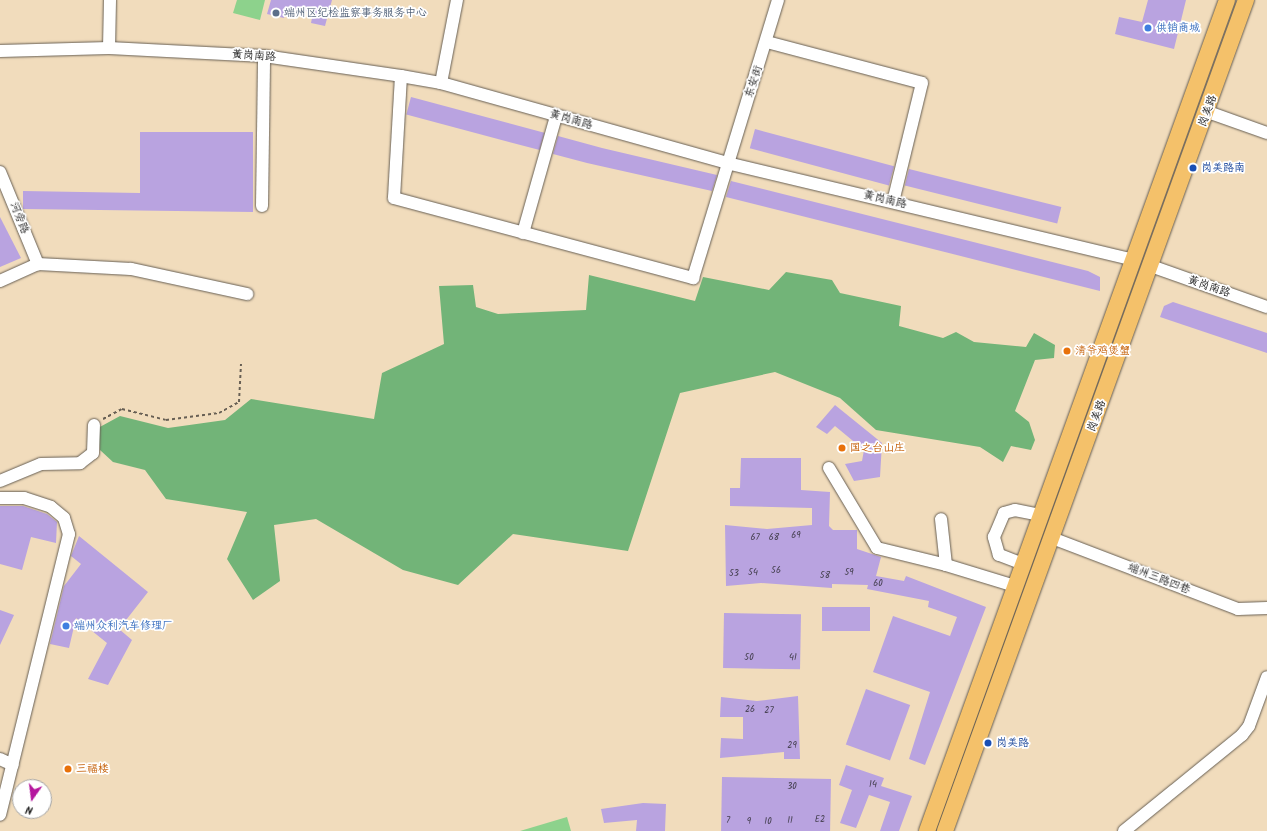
<!DOCTYPE html>
<html>
<head>
<meta charset="utf-8">
<style>
  body { margin:0 }
  #map { position:relative; width:1267px; height:831px; overflow:hidden; background:#f1dcbc; font-family:Kalam,"LXGW WenKai TC",sans-serif }
  div>[style] { position:absolute }
  [style*='--x'] { left:calc(var(--x)*1px); top:calc(var(--y)*1px); width:calc(var(--w)*1px); rotate:calc(var(--a)*1deg) }
  .green>* { inset:0; background:#8dd28c }
  .forest>* { inset:0; background:#72b478 }
  .building>* { inset:0; background:#b9a3e0; transform-origin:0 0 }
  .path>* { height:2px; margin-top:-1px; transform-origin:0; background:repeating-linear-gradient(90deg,#675f54 0 3px,transparent 0 6px) }
  .roads { filter:drop-shadow(0 0 1px #675f54) drop-shadow(0 0 1px #675f54) }
  .minor>* { height:12px; margin:-6px; padding:0 6px; transform-origin:6px; border-radius:6px; background:#fff }
  .major>* { height:16px; margin:-8px; padding:0 8px; transform-origin:8px; border-radius:8px; background:#f4c16a }
  .dots>* { width:11px; height:11px; translate:-50% -50%; box-sizing:border-box; border:2px solid #fff; border-radius:50% }
  span { translate:-50% -50%; white-space:nowrap; text-align:center; line-height:1.15; -webkit-text-stroke:3.5px #fff; paint-order:stroke }
  .number-label { font-size:9px; color:#433e4d }
  .number-label span { -webkit-text-stroke-width:0 }
  .service-label { font-size:11px; color:#4e5e75 }
  .left { translate:0 -50%; text-align:left }
  .shop-label { font-size:11px; color:#366cbe }
  .street-label { font-size:11px; color:#1c1c1c }
  .transit-label { font-size:11px; color:#164399 }
  .food-label { font-size:11px; color:#c56008 }
  .north { position:absolute; left:12px; top:779px; width:40px; height:40px; box-sizing:border-box; background:#fff; border:1px solid #a4a4a4; border-radius:50%; rotate:194deg; font-size:11px; font-weight:700; line-height:16px; text-align:center; color:#1c1c1c }
  .north::after { content:''; display:block; margin:auto; width:14px; height:18px; background:#b5179e; clip-path:polygon(50% 0,100% 100%,50% 72%,0 100%) }
</style>
</head>
<body>
<div id="map">
  <div class="green">
    <i style="clip-path:polygon(237px 0,265px 0,260px 20px,233px 13px)"></i>
    <i style="clip-path:polygon(567px 817px,571px 831px,520px 831px)"></i>
  </div>
  <div class="forest">
    <i style="clip-path:polygon(786px 272px,832px 280px,840px 293px,901px 306px,899px 326px,943px 338px,956px 332px,974px 342px,1026px 347px,1034px 333px,1055px 345px,1054px 358px,1035px 360px,1015px 411px,1029px 422px,1035px 440px,1031px 450px,1011px 446px,1003px 462px,980px 447px,876px 430px,840px 398px,775px 372px,680px 393px,628px 551px,513px 534px,458px 585px,403px 570px,316px 519px,274px 525px,280px 581px,253px 600px,227px 559px,247px 512px,166px 499px,145px 470px,113px 462px,100px 450px,98px 428px,120px 416px,168px 428px,225px 420px,251px 399px,374px 419px,382px 373px,444px 344px,439px 286px,473px 285px,476px 307px,498px 314px,586px 310px,589px 275px,695px 301px,703px 277px,769px 290px)"></i>
  </div>
  <div class="building">
    <i style="clip-path:polygon(271px 0,332px 0,325px 26px,311px 23px,313px 13px,286px 7px,284px 18px,267px 14px)"></i>
    <i style="clip-path:polygon(1148px 0,1186px 0,1174px 49px,1115px 34px,1119px 17px,1142px 22px)"></i>
    <i style="left:411px;top:97px;width:138px;height:18px;rotate:15deg"></i>
    <i style="left:755px;top:129px;width:144px;height:20px;rotate:15deg"></i>
    <i style="clip-path:polygon(140px 132px,253px 132px,253px 212px,23px 209px,23px 191px,140px 193px)"></i>
    <i style="clip-path:polygon(558px 136px,602px 148px,717px 175px,712px 191px,587px 163px,553px 154px)"></i>
    <i style="left:909px;top:169px;width:157px;height:17px;rotate:14deg"></i>
    <i style="clip-path:polygon(731px 181px,1088px 271px,1100px 277px,1100px 291px,726px 197px)"></i>
    <i style="clip-path:polygon(0 217px,21px 258px,0 267px)"></i>
    <i style="clip-path:polygon(1173px 302px,1267px 333px,1267px 353px,1160px 317px,1164px 306px)"></i>
    <i style="clip-path:polygon(835px 405px,882px 443px,880px 477px,854px 481px,845px 464px,862px 461px,864px 450px,835px 426px,827px 434px,816px 427px)"></i>
    <i style="clip-path:polygon(741px 458px,801px 458px,801px 490px,830px 492px,829px 526px,833px 530px,857px 530px,857px 549px,881px 557px,876px 576px,904px 581px,906px 576px,986px 607px,925px 765px,909px 759px,930px 692px,873px 672px,893px 616px,950px 636px,957px 617px,928px 607px,929px 601px,867px 589px,868px 585px,832px 584px,832px 588px,761px 583px,726px 586px,725px 525px,767px 529px,812px 525px,812px 508px,730px 506px,730px 488px,740px 488px)"></i>
    <i style="clip-path:polygon(0 506px,23px 506px,47px 514px,57px 522px,56px 543px,31px 537px,22px 570px,0 564px)"></i>
    <i style="clip-path:polygon(79px 536px,148px 592px,119px 629px,132px 640px,108px 685px,88px 679px,107px 643px,76px 618px,69px 648px,50px 644px,64px 586px,81px 564px,71px 556px)"></i>
    <i style="left:822px;top:607px;width:48px;height:24px"></i>
    <i style="clip-path:polygon(0 610px,14px 615px,0 645px)"></i>
    <i style="left:724px;top:613px;width:77px;height:55px;rotate:1deg"></i>
    <i style="left:866px;top:689px;width:47px;height:59px;rotate:20deg"></i>
    <i style="clip-path:polygon(798px 696px,800px 759px,784px 759px,784px 752px,720px 758px,721px 738px,743px 739px,743px 717px,720px 717px,721px 697px,757px 701px)"></i>
    <i style="clip-path:polygon(846px 765px,884px 778px,881px 786px,912px 796px,899px 831px,880px 831px,890px 802px,869px 795px,856px 828px,840px 823px,852px 790px,839px 785px)"></i>
    <i style="left:722px;top:777px;width:109px;height:54px;rotate:1deg"></i>
    <i style="clip-path:polygon(643px 803px,666px 804px,665px 831px,636px 831px,637px 820px,604px 823px,601px 809px)"></i>
  </div>
  <div class="path">
    <i style="--x:103;--y:419;--w:21;--a:-28"></i>
    <i style="--x:122;--y:409;--w:45;--a:14"></i>
    <i style="--x:166;--y:420;--w:53;--a:-7.5"></i>
    <i style="--x:219;--y:413;--w:23;--a:-29"></i>
    <i style="--x:239;--y:402;--w:38;--a:-87"></i>
  </div>
  <div class="roads">
    <div class="minor">
      <i style="--x:767;--y:42;--w:160;--a:14.8"></i>
      <i style="--x:922;--y:83;--w:122;--a:103.7"></i>
      <i style="--x:109;--y:48;--w:48;--a:-88.8"></i>
      <i style="--x:0;--y:51;--w:109;--a:-1.6"></i>
      <i style="--x:109;--y:48;--w:155;--a:3"></i>
      <i style="--x:264;--y:56;--w:138;--a:8.3"></i>
      <i style="--x:401;--y:76;--w:41;--a:9.9"></i>
      <i style="--x:441;--y:83;--w:297;--a:15.6"></i>
      <i style="--x:727;--y:163;--w:417;--a:13.4"></i>
      <i style="--x:401;--y:76;--w:122;--a:93.3"></i>
      <i style="--x:394;--y:198;--w:310;--a:15"></i>
      <i style="--x:693;--y:278;--w:291;--a:-73"></i>
      <i style="--x:441;--y:83;--w:85;--a:-79.1"></i>
      <i style="--x:1208;--y:112;--w:63;--a:19.6"></i>
      <i style="--x:0;--y:172;--w:100;--a:67.6"></i>
      <i style="--x:262;--y:206;--w:150;--a:-89.2"></i>
      <i style="--x:523;--y:233;--w:122;--a:-74.2"></i>
      <i style="--x:1151;--y:266;--w:123;--a:19.5"></i>
      <i style="--x:0;--y:281;--w:42;--a:-24.1"></i>
      <i style="--x:38;--y:264;--w:93;--a:3.1"></i>
      <i style="--x:131;--y:269;--w:119;--a:12.2"></i>
      <i style="--x:829;--y:468;--w:93;--a:59"></i>
      <i style="--x:877;--y:548;--w:71;--a:13.8"></i>
      <i style="--x:946;--y:565;--w:46;--a:-96.2"></i>
      <i style="--x:0;--y:481;--w:44;--a:-22.5"></i>
      <i style="--x:41;--y:464;--w:39;--a:-1"></i>
      <i style="--x:80;--y:463;--w:16;--a:-38"></i>
      <i style="--x:93;--y:453;--w:28;--a:-88"></i>
      <i style="--x:0;--y:498;--w:24;--a:0"></i>
      <i style="--x:24;--y:498;--w:28;--a:18"></i>
      <i style="--x:51;--y:507;--w:17;--a:40"></i>
      <i style="--x:64;--y:518;--w:17;--a:73"></i>
      <i style="--x:69;--y:534;--w:289;--a:103.8"></i>
      <i style="--x:1052;--y:538;--w:199;--a:20.9"></i>
      <i style="--x:1238;--y:609;--w:29;--a:-2"></i>
      <i style="--x:1023;--y:564;--w:26;--a:-159"></i>
      <i style="--x:999;--y:555;--w:19;--a:-106"></i>
      <i style="--x:994;--y:537;--w:26;--a:-67"></i>
      <i style="--x:1004;--y:513;--w:11;--a:-15"></i>
      <i style="--x:1015;--y:510;--w:25;--a:11"></i>
      <i style="--x:946;--y:565;--w:72;--a:16.9"></i>
      <i style="--x:0;--y:759;--w:14;--a:25"></i>
      <i style="--x:1124;--y:831;--w:152;--a:-39.1"></i>
      <i style="--x:1242;--y:735;--w:11;--a:-52"></i>
      <i style="--x:1249;--y:726;--w:52;--a:-69.8"></i>
    </div>
    <div class="major">
      <i style="--x:927;--y:831;--w:883;--a:-70.15"></i>
      <i style="--x:945;--y:831;--w:884;--a:-70.09"></i>
    </div>
  </div>
  <div class="dots">
    <i style="left:276px;top:13px;background:#5c6f8a"></i>
    <i style="left:1148px;top:28px;background:#3f7fe0"></i>
    <i style="left:1193px;top:168px;background:#1a4fb4"></i>
    <i style="left:1067px;top:351px;background:#e8710a"></i>
    <i style="left:842px;top:448px;background:#e8710a"></i>
    <i style="left:66px;top:626px;background:#3f7fe0"></i>
    <i style="left:988px;top:743px;background:#1a4fb4"></i>
    <i style="left:68px;top:769px;background:#e8710a"></i>
  </div>
  <div class="number-label">
    <span style="left:796px;top:536px">69</span>
    <span style="left:755px;top:538px">67</span>
    <span style="left:774px;top:538px">68</span>
    <span style="left:776px;top:571px">56</span>
    <span style="left:753px;top:573px">54</span>
    <span style="left:849px;top:573px">59</span>
    <span style="left:734px;top:574px">53</span>
    <span style="left:825px;top:576px">58</span>
    <span style="left:878px;top:584px">60</span>
    <span style="left:749px;top:658px">50</span>
    <span style="left:793px;top:658px">41</span>
    <span style="left:750px;top:710px">26</span>
    <span style="left:769px;top:711px">27</span>
    <span style="left:792px;top:746px">29</span>
    <span style="left:873px;top:785px">14</span>
    <span style="left:792px;top:787px">30</span>
    <span style="left:820px;top:820px">E2</span>
    <span style="left:728px;top:821px">7</span>
    <span style="left:790px;top:821px">11</span>
    <span style="left:749px;top:822px">9</span>
    <span style="left:768px;top:822px">10</span>
  </div>
  <div class="service-label">
    <span class="left" style="left:284px;top:13px">端州区纪检监察事务服务中心</span>
  </div>
  <div class="shop-label">
    <span class="left" style="left:1156px;top:28px">供销商城</span>
    <span class="left" style="left:74px;top:626px">端州众利汽车修理厂</span>
  </div>
  <div class="street-label">
    <span style="left:254px;top:56px;rotate:4deg">黄岗南路</span>
    <span style="left:754px;top:82px;rotate:-72deg">东安街</span>
    <span style="left:1208px;top:111px;rotate:-70deg">岗美路</span>
    <span style="left:571px;top:120px;rotate:16deg">黄岗南路</span>
    <span style="left:885px;top:200px;rotate:13deg">黄岗南路</span>
    <span style="left:19px;top:218px;rotate:68deg">河旁路</span>
    <span style="left:1209px;top:287px;rotate:19deg">黄岗南路</span>
    <span style="left:1097px;top:416px;rotate:-70deg">岗美路</span>
    <span style="left:1159px;top:579px;rotate:21deg">端州三路四巷</span>
  </div>
  <div class="transit-label">
    <span class="left" style="left:1201px;top:168px">岗美路南</span>
    <span class="left" style="left:996px;top:743px">岗美路</span>
  </div>
  <div class="food-label">
    <span class="left" style="left:1075px;top:351px">清爷鸡煲蟹</span>
    <span class="left" style="left:850px;top:448px">国之台山庄</span>
    <span class="left" style="left:76px;top:769px">三福楼</span>
  </div>
  <div class="north">N</div>
</div>
</body>
</html>
